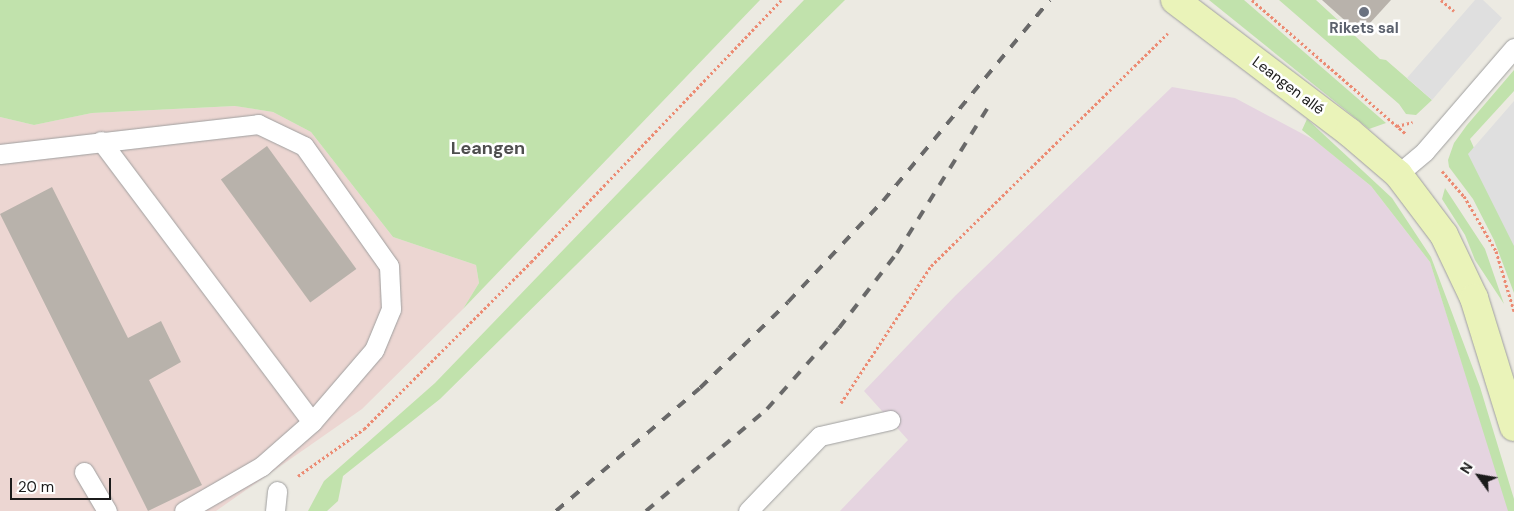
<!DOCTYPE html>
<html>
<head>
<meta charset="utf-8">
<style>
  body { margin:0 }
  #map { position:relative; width:1514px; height:511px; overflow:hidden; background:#eceae2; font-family:"DM Sans",sans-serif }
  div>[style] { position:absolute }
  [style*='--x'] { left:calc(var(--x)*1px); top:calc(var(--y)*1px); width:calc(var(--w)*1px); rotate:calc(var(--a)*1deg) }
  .commercial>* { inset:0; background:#ecd6d2 }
  .industrial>* { inset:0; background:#e5d4e0 }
  .grass>* { inset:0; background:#c1e2ac }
  .parking>* { inset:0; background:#dfdfdf }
  .building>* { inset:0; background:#b8b2ab; transform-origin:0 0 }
  .path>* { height:3px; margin-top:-1.5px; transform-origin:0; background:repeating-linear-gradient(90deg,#ec8b73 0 2.5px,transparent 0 5px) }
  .roads { filter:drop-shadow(0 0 1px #9f9f9f) drop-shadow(0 0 1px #9f9f9f) }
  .lane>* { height:19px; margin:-9.5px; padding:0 9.5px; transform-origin:9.5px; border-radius:9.5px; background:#fff }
  .secondary>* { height:28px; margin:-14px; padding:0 14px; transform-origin:14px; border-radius:14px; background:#eaf3b9 }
  .rail>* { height:4px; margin-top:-2px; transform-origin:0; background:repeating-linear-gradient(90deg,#696969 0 10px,transparent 0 20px) }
  .dots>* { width:14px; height:14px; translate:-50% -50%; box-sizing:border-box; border:2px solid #fff; border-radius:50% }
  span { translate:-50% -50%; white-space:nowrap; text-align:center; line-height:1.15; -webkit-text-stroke:5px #fff; paint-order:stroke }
  .worship-label { font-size:15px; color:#5b616d; font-weight:700 }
  .street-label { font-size:15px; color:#1b1b1b }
  .quarter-label { font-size:18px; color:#4e4e4e; font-weight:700 }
  .north { position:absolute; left:1454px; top:451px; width:50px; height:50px; -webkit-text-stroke:4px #fff; paint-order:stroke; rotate:302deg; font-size:14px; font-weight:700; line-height:20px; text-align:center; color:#1b1b1b }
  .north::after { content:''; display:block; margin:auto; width:18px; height:22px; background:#1b1b1b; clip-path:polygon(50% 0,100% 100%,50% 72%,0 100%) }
  .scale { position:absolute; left:10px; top:478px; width:101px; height:22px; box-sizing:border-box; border:2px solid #1b1b1b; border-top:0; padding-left:6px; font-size:15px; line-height:18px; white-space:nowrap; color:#1b1b1b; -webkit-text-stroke:4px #fff; paint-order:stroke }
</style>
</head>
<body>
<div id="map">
  <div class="commercial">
    <i style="clip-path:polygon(236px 106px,273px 112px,311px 132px,393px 237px,476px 265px,479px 283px,463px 309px,362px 409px,216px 511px,0 511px,0 117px,34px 125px,92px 113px)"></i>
  </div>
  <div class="industrial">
    <i style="clip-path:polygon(1172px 87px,1235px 98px,1316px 141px,1371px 186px,1430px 262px,1509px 511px,840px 511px,908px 440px,864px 391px,955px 296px)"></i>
  </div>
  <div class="grass">
    <i style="clip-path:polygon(0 0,760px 0,463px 309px,479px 283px,476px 265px,393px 237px,311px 132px,273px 112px,235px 106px,92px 113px,34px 125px,0 117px)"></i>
    <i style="clip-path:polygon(804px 0,845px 0,440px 399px,343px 476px,338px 501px,327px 511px,308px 511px,324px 481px,435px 383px)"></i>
    <i style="clip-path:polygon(1209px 0,1244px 0,1386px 123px,1369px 129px)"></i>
    <i style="clip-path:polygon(1279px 0,1316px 0,1380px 59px,1386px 60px,1432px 100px,1416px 115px,1406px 114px,1399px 104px)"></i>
    <i style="clip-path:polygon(1514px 70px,1514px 91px,1470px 139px,1514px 238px,1514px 293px,1494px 240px,1473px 199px,1449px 167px,1448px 160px,1454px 143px,1467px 125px)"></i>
    <i style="clip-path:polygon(1307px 119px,1392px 198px,1431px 257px,1480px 387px,1514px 499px,1514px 511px,1508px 511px,1430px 262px,1371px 186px,1302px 130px)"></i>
    <i style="clip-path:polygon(1445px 188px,1485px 249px,1504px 304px,1475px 260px,1465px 235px,1442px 199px)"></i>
  </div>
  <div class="parking">
    <i style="clip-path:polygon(1475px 0,1483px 0,1502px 18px,1432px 100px,1407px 78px)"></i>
    <i style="clip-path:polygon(1514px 101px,1514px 246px,1468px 154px)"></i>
  </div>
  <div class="building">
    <i style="clip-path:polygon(1322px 0,1391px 0,1360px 34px)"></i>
    <i style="left:267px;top:146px;width:152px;height:57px;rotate:54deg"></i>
    <i style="clip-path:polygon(52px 187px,128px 338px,161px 321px,181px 362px,149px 380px,202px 485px,148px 511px,0 214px)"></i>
  </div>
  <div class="path">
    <i style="--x:1252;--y:0;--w:204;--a:41"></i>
    <i style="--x:1441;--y:0;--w:17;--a:40"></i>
    <i style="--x:1397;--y:126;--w:16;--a:-14"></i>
    <i style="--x:1442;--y:171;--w:33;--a:49"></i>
    <i style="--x:1464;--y:196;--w:64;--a:59.8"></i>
    <i style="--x:1496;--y:251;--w:63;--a:73.3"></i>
    <i style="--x:841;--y:403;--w:164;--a:-56.7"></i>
    <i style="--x:931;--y:266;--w:332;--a:-44.5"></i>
    <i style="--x:298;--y:476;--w:81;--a:-35.5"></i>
    <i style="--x:364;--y:429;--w:236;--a:-45"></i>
    <i style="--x:531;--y:262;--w:362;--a:-46.3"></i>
  </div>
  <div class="roads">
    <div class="lane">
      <i style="--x:101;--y:141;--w:351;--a:53.1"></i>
      <i style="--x:0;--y:154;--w:260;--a:-6.6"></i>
      <i style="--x:258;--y:124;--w:51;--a:25.6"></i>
      <i style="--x:304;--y:146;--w:147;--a:54.7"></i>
      <i style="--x:389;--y:266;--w:43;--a:87.3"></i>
      <i style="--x:391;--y:309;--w:44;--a:112.5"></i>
      <i style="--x:374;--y:350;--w:95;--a:130.7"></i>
      <i style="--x:312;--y:422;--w:67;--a:138.7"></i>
      <i style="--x:262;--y:466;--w:90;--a:150"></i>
      <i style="--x:1398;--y:174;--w:35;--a:-40"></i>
      <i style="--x:1425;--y:151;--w:136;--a:-49.2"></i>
      <i style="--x:84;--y:472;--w:45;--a:59.5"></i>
      <i style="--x:275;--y:511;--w:20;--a:-84"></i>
      <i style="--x:748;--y:511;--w:104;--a:-46.2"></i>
      <i style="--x:820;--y:436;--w:72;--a:-12.9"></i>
    </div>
    <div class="secondary">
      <i style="--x:1175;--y:0;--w:218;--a:37.2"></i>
      <i style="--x:1349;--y:132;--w:65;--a:40.6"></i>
      <i style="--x:1398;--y:174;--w:76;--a:53"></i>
      <i style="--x:1444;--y:235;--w:70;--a:64.5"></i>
      <i style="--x:1474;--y:298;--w:135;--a:72.8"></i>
    </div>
  </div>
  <div class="rail">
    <i style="--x:556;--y:511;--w:189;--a:-40.5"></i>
    <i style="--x:700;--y:388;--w:123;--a:-44.3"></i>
    <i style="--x:788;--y:302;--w:139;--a:-46.8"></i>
    <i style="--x:883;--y:201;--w:261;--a:-50.3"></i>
    <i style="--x:646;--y:511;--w:158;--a:-40.1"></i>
    <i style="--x:767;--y:409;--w:108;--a:-48.4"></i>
    <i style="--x:839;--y:328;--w:95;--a:-52.3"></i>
    <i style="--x:897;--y:253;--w:173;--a:-58"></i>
  </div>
  <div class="dots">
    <i style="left:1364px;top:12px;background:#6b7280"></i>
  </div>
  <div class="worship-label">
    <span style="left:1364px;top:29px">Rikets sal</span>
  </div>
  <div class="street-label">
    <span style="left:1288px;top:86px;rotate:37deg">Leangen allé</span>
  </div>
  <div class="quarter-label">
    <span style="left:488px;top:148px">Leangen</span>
  </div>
  <div class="north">N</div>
  <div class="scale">20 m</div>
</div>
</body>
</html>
